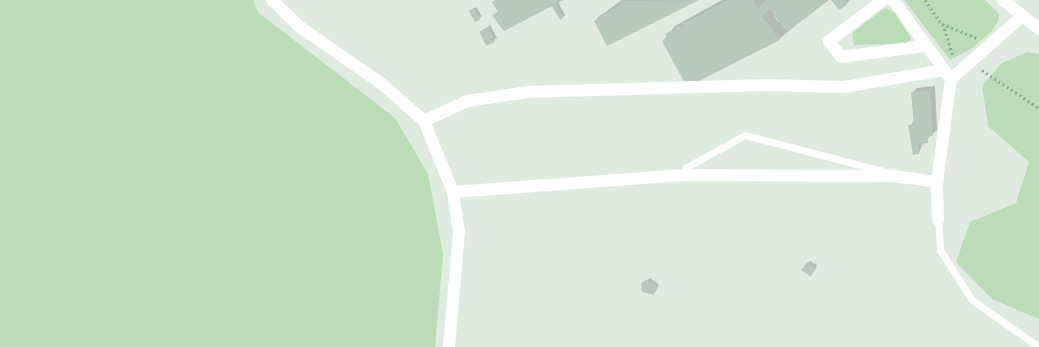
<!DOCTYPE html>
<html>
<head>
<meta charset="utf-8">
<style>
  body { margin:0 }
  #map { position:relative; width:1039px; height:347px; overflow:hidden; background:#dfeae1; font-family:"Alegreya Sans",sans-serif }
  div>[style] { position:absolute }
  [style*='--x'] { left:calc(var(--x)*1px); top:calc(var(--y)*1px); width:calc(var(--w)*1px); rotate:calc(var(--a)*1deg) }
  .green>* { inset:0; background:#badcb7 }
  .shadow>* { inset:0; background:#0003 }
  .building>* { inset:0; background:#b7c8bc; transform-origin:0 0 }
  .path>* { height:2.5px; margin-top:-1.25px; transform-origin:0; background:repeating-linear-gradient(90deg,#7fae8f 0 2px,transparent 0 5px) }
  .lane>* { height:7px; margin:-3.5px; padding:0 3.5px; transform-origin:3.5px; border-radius:3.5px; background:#fff }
  .street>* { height:12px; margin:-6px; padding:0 6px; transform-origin:6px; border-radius:6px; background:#fff }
  .secondary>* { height:12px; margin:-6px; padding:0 6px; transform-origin:6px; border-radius:6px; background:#fff }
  span { translate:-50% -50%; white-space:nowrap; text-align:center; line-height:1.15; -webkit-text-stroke:4px #eff7f0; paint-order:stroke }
</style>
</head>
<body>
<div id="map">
  <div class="green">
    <i style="clip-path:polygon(0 0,253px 0,259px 13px,395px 118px,428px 174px,443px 254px,435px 347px,0 347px)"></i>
    <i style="clip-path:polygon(904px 0,985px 0,999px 14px,999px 19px,992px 31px,972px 48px,950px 60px)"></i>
    <i style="clip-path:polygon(885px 8px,895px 13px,911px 39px,906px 43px,854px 45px,852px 33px)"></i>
    <i style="clip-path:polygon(1027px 52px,1039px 54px,1039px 319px,992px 299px,956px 262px,970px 222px,1016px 203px,1029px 162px,988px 126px,982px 86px,1002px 63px)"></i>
  </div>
  <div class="shadow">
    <i style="clip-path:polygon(495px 0,562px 0,558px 2px,565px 15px,560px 19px,553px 5px,494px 15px,499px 11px)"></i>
    <i style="clip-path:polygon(697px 0,608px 45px,597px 18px,622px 0)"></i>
    <i style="clip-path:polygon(evenodd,722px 0,827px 0,779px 39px,687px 86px,663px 41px,675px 26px,722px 0,773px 12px,780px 20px,778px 22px,773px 12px)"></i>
    <i style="clip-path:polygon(833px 0,851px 0,847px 3px)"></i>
    <i style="clip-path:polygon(476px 7px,482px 16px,479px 19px,470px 11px)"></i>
    <i style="clip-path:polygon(490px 25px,497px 38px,488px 44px,481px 32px)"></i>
    <i style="clip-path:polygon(935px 86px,937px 130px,923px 143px,919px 153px,910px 126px,914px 121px,912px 93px,917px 88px)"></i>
    <i style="clip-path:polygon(810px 261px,817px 265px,813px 272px,808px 263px)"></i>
    <i style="clip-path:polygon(650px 278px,659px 285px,654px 294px,642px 284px)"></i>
  </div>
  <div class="building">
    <i style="clip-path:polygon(495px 0,564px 0,556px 4px,563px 18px,560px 20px,552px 6px,504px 31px,492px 15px,498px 12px,492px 2px)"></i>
    <i style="clip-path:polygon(620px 0,628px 1px,699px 0,607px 46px,594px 21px,622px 4px)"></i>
    <i style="clip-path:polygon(728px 0,753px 0,758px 9px,766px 0,829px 0,787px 32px,770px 9px,762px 16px,780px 40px,687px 87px,662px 41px,668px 38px,665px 34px)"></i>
    <i style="clip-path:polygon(831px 0,845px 0,848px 4px,839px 10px)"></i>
    <i style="left:474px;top:8px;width:13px;height:6px;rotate:61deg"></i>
    <i style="left:488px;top:27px;width:16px;height:10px;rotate:63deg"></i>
    <i style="clip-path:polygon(930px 91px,933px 136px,928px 136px,928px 143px,919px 144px,919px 154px,913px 155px,908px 125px,914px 125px,911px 92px)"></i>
    <i style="left:807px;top:262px;width:11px;height:10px;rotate:34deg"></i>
    <i style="clip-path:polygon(647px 280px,657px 287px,654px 295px,642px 292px,641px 283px)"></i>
  </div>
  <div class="path">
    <i style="--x:925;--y:0;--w:29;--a:55"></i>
    <i style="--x:942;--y:24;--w:38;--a:22"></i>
    <i style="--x:943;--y:24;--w:35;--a:72"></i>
    <i style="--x:982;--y:70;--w:69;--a:33.7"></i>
  </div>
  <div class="lane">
    <i style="--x:684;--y:175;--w:7;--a:-82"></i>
    <i style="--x:685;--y:168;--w:68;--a:-28.8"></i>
    <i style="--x:745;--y:135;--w:147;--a:14.6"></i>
    <i style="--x:938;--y:220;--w:30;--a:86"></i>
    <i style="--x:940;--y:250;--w:59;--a:57.4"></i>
    <i style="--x:972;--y:300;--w:82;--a:35"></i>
  </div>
  <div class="street">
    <i style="--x:883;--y:0;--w:68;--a:142.8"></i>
    <i style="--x:829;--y:41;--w:20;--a:53"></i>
    <i style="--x:841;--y:57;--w:86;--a:-7.4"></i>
    <i style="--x:893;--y:0;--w:93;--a:53.7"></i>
    <i style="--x:1003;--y:0;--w:46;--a:38.9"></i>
    <i style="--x:424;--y:121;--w:47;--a:-24.9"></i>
    <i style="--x:467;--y:101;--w:61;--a:-8.5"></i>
    <i style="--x:527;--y:92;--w:239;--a:-1.7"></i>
    <i style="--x:766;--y:85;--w:78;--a:1.5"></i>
    <i style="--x:844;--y:87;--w:101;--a:-9.6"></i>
    <i style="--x:453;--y:192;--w:232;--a:-4.2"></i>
    <i style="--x:684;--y:175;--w:210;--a:0.3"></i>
    <i style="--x:894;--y:176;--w:43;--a:7.9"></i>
    <i style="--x:938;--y:220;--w:38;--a:-92"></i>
    <i style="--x:937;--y:182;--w:104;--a:-82.3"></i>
    <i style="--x:951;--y:79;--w:94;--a:-41.5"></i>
  </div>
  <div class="secondary">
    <i style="--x:272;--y:0;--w:39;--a:44"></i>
    <i style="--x:300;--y:27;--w:100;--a:34.8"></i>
    <i style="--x:382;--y:84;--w:56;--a:41.4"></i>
    <i style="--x:424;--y:121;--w:77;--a:67.8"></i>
    <i style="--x:453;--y:192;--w:40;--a:81.5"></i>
    <i style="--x:459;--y:232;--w:115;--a:95"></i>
  </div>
</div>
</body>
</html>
